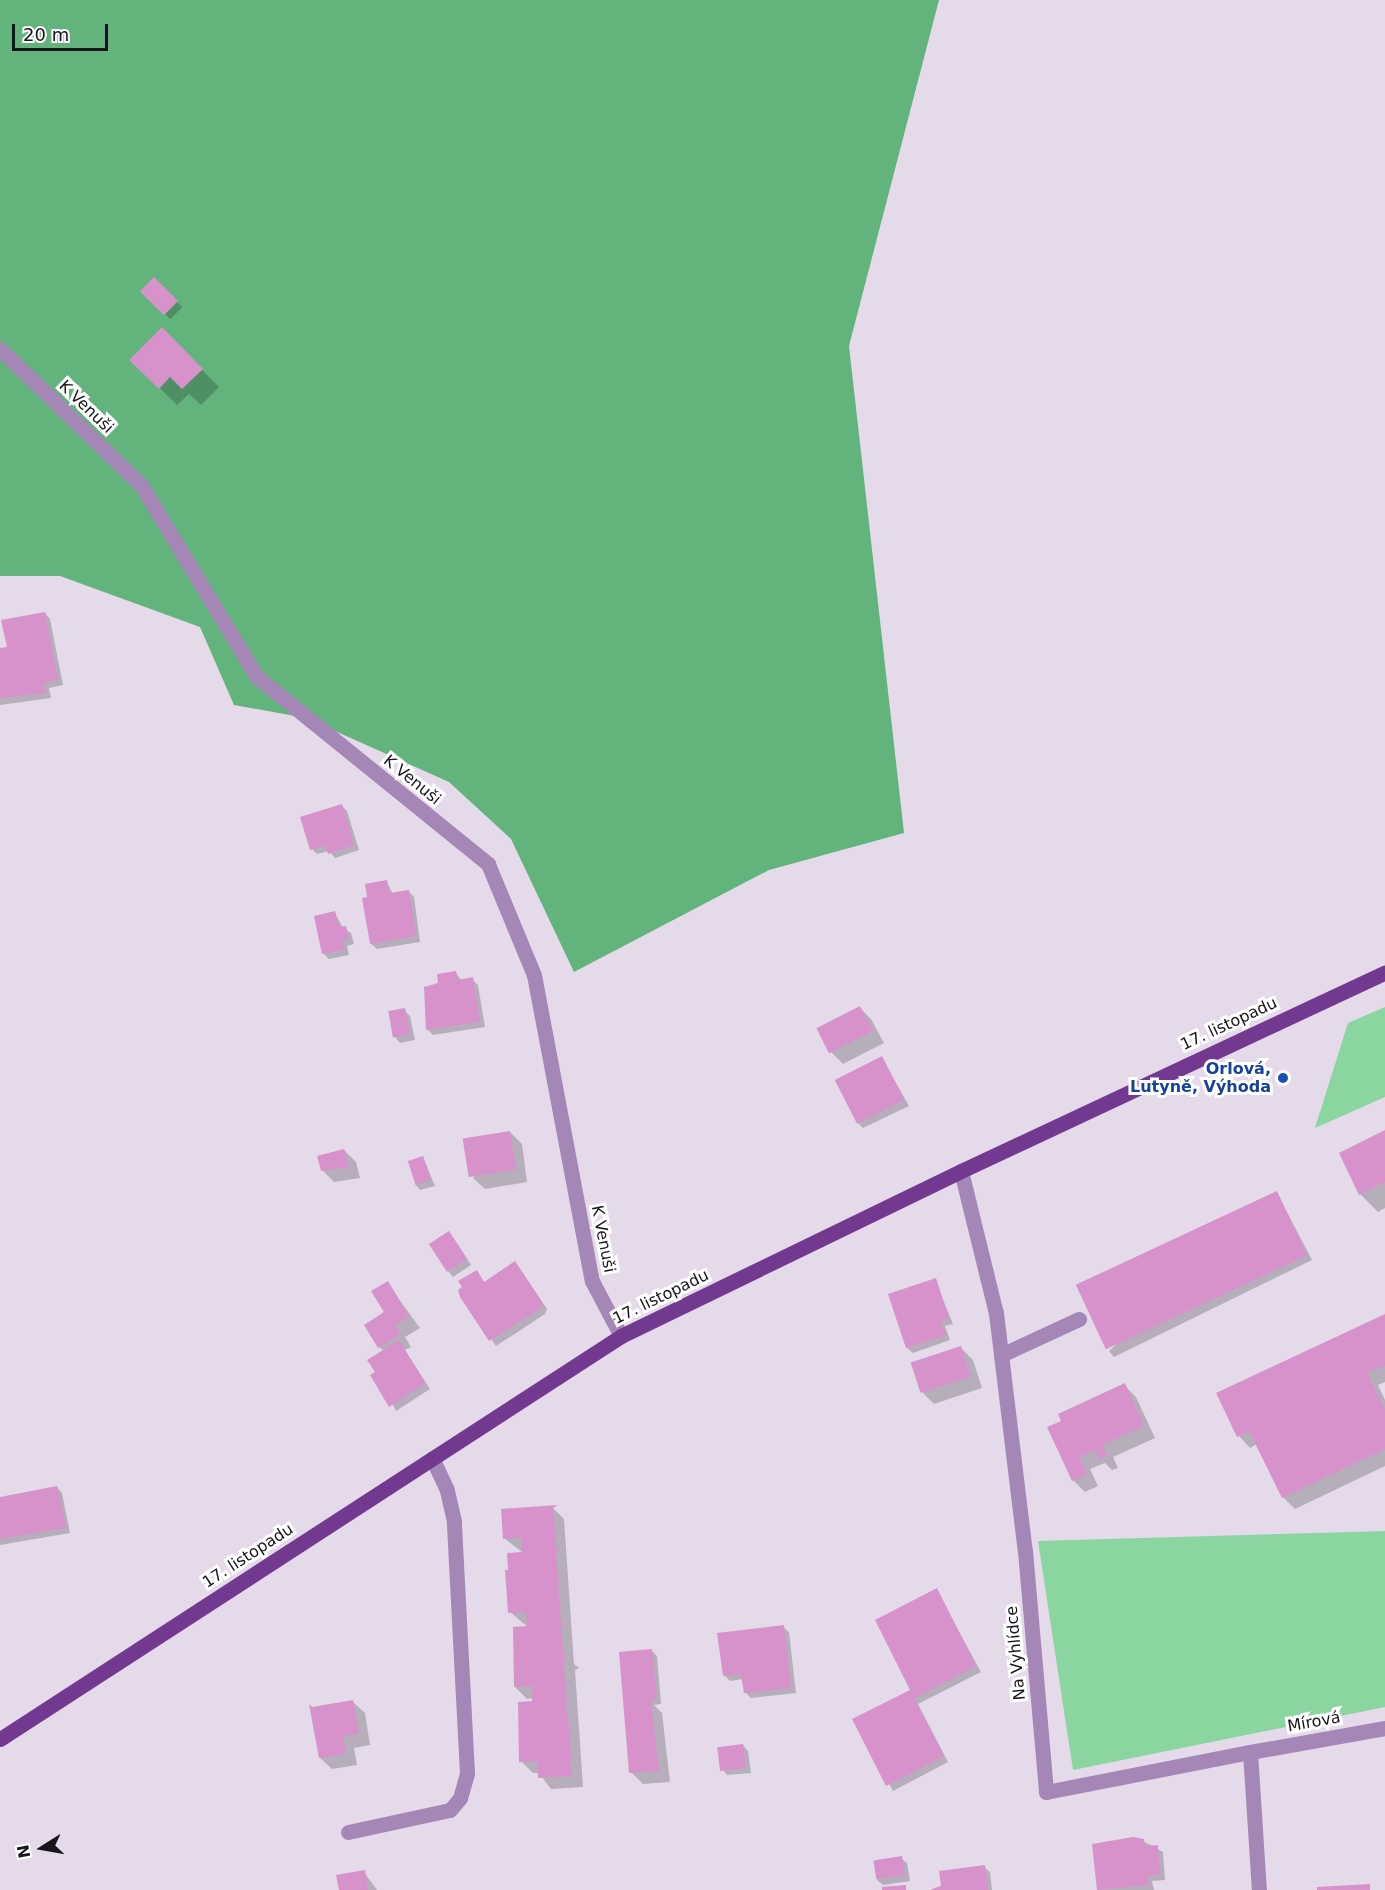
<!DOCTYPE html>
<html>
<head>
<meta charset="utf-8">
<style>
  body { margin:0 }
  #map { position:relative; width:1385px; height:1890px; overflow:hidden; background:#e5daea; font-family:"DejaVu Sans",sans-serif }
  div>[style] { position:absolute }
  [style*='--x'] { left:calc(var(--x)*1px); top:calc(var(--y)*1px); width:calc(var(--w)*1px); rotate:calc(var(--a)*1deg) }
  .green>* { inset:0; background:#8ad5a0 }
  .forest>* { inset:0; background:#63b37d }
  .shadow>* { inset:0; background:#0003; transform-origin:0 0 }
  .building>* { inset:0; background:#d791cb; transform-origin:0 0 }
  .minor>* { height:15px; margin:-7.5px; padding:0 7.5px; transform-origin:7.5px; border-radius:7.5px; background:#a587b7 }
  .major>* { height:15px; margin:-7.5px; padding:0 7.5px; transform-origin:7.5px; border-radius:7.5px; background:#733991 }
  .dots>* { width:16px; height:16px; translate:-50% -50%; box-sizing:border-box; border:3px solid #fff; border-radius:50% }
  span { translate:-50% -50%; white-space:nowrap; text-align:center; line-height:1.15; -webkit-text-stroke:6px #fff; paint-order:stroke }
  .street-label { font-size:16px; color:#18141a }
  .transit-label { font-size:16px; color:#164399; font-weight:700 }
  .right { translate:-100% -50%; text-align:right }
  .north { position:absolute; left:12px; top:1818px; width:60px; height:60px; -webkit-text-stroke:4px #fff; paint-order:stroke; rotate:259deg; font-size:16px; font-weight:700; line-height:24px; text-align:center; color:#18141a }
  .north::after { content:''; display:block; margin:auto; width:21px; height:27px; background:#18141a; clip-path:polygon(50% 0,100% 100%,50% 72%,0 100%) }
  .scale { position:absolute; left:12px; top:24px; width:96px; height:27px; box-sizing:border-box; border:3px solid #18141a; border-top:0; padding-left:8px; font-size:18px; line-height:21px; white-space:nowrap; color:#18141a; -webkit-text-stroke:4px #fff; paint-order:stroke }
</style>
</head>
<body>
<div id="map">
  <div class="green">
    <i style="clip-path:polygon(1385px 1007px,1385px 1097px,1315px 1128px,1348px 1023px)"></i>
    <i style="clip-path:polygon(1385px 1531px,1385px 1707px,1073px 1770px,1038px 1541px)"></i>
  </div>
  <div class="forest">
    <i style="clip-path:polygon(0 0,939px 0,849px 346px,904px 833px,769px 870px,574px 972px,511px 839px,449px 782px,306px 718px,234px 705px,200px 627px,60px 576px,0 576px)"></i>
  </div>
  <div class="shadow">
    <i style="left:154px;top:279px;width:40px;height:17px;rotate:45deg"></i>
    <i style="clip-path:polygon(162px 329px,219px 387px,201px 405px,189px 394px,177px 405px,131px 360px)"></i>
    <i style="clip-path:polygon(45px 613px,50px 619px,63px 685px,49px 688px,51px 698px,0 705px,0 650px,8px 648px)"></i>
    <i style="clip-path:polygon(342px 806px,347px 811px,359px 850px,335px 858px,329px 851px,317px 854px,312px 849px)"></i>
    <i style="clip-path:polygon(387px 882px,393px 894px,409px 892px,414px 897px,420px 942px,377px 949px,371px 944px,369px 898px)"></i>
    <i style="clip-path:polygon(335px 913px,343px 928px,351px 933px,354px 944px,347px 946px,349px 955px,329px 959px,324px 954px,315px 917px)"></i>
    <i style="clip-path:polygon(455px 972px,462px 981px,472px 979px,478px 985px,485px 1027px,433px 1035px,427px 1029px)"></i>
    <i style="clip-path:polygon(860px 1008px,871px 1019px,884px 1043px,843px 1064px,831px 1052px)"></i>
    <i style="clip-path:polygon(404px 1010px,410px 1016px,415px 1040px,400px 1043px,395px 1037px)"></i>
    <i style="clip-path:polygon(882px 1058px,909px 1106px,863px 1128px,858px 1123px)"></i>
    <i style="clip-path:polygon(510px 1132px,522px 1144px,527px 1182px,485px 1189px,473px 1178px)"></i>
    <i style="clip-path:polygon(1385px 1132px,1385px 1208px,1378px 1212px,1360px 1194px)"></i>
    <i style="clip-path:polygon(344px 1150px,356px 1162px,360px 1178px,334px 1182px,322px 1170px)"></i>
    <i style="clip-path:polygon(423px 1157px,435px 1186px,420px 1190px,415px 1184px)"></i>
    <i style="clip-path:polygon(1277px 1193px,1312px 1260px,1114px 1357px,1109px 1351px)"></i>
    <i style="clip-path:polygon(454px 1239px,471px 1265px,453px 1277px,448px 1271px)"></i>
    <i style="clip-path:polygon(520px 1269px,547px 1309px,545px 1314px,496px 1346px,462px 1296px,476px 1272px,485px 1283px)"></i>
    <i style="clip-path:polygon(935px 1280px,953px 1324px,945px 1326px,950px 1340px,913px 1353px,907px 1348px,890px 1295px)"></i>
    <i style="clip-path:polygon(387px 1283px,420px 1328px,405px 1337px,411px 1347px,405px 1350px,430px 1389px,396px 1411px,377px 1373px,384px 1351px,379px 1347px)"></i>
    <i style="clip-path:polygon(1385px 1316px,1385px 1382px,1378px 1385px,1385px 1400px,1385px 1466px,1295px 1509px,1283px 1497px,1257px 1444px,1250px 1448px,1239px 1436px)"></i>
    <i style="clip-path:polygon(961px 1348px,973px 1360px,982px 1388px,934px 1404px,922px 1392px)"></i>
    <i style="clip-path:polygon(1124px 1385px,1136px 1397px,1155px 1438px,1113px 1457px,1118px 1468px,1112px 1470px,1105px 1463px,1090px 1469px,1098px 1486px,1085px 1492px,1073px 1480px,1063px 1421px)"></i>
    <i style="clip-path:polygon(57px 1487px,62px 1493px,70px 1533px,0 1545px,0 1498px)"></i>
    <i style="clip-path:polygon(552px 1507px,564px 1519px,574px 1664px,579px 1668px,575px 1670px,583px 1787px,551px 1789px,539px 1773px,533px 1773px,521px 1761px,534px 1698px,527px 1699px,515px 1687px,529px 1628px,510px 1612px,523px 1553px,504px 1538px)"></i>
    <i style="clip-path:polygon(936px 1589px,981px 1672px,918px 1704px,948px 1762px,893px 1791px,854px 1720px,912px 1691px)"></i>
    <i style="clip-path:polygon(783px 1627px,789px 1632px,796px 1693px,751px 1698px,745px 1692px,743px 1679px,730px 1681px,724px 1675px)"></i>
    <i style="clip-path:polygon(651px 1650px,657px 1656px,661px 1704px,654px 1705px,662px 1713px,670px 1782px,643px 1784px,631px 1772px)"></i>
    <i style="clip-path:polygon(353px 1702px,365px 1713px,370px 1745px,354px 1748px,357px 1765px,332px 1769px,320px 1758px)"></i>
    <i style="clip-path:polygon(743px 1745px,748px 1751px,751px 1773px,727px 1775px,722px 1769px)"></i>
    <i style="clip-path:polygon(1143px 1841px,1163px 1852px,1165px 1880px,1152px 1881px,1154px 1890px,1098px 1890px,1093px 1846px)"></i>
    <i style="clip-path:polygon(901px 1858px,907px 1863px,910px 1881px,883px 1885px,877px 1880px)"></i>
    <i style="clip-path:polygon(984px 1867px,990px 1872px,992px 1890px,931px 1890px)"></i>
    <i style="clip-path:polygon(364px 1872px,377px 1890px,340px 1890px)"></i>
  </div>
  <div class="building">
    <i style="left:154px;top:277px;width:34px;height:20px;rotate:45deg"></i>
    <i style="clip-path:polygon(162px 327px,203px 369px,182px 389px,170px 377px,159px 389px,129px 360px)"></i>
    <i style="clip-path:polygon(45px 612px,58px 679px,44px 683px,46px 693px,0 698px,0 648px,7px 647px,1px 620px)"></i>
    <i style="clip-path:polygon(342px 804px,354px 845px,328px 854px,325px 845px,310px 850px,300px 817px)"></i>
    <i style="clip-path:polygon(387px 880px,389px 893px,409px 890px,416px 936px,370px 944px,362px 898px,367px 897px,365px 884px)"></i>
    <i style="clip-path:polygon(335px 911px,339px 927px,346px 926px,349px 939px,342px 940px,344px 950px,322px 954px,314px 916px)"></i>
    <i style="clip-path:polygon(456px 971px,458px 980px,473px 977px,480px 1022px,426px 1030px,424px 987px,438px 983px,437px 974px)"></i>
    <i style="left:860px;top:1006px;width:28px;height:49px;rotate:63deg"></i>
    <i style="left:405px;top:1008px;width:27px;height:17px;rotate:80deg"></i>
    <i style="left:882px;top:1056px;width:49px;height:53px;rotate:63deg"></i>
    <i style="clip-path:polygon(1385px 1130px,1385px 1182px,1359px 1195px,1339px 1153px)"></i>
    <i style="left:510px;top:1131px;width:39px;height:48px;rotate:81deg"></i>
    <i style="clip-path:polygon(344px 1149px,349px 1167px,321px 1171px,317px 1156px)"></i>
    <i style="left:423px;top:1156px;width:25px;height:16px;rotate:72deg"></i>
    <i style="left:1277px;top:1191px;width:71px;height:222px;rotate:65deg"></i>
    <i style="left:449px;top:1231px;width:33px;height:24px;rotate:57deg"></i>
    <i style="clip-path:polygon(515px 1261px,542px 1302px,540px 1309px,489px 1341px,460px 1297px,458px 1290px,462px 1287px,458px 1281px,477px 1270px,484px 1282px)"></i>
    <i style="clip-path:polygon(936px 1278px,949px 1318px,940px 1321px,946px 1335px,906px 1348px,888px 1294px)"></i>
    <i style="clip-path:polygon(388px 1281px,409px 1316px,395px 1325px,400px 1334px,378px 1348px,364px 1325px,384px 1312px,371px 1291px)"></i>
    <i style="clip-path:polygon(1385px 1314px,1385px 1365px,1367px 1373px,1385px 1410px,1385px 1449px,1282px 1498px,1249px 1431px,1237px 1437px,1216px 1393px)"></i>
    <i style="clip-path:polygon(399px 1340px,425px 1383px,389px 1407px,370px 1375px,375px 1372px,367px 1360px)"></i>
    <i style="left:961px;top:1346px;width:32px;height:53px;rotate:72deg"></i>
    <i style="clip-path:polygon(1125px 1383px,1144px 1426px,1102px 1445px,1107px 1456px,1099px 1459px,1095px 1450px,1079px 1457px,1087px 1474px,1072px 1481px,1047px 1427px,1061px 1421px,1058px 1414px)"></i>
    <i style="clip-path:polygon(57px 1486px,66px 1528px,0 1539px,0 1497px)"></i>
    <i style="clip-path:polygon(558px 1505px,553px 1508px,555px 1532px,559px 1534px,555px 1534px,556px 1549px,561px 1551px,556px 1552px,558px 1580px,563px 1579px,558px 1582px,560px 1607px,565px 1606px,560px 1609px,561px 1624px,566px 1624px,561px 1627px,563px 1654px,568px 1656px,564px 1658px,565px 1681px,570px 1681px,565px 1683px,566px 1698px,571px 1698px,566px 1701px,569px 1729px,573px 1729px,569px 1732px,571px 1756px,575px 1758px,570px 1758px,572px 1776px,538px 1778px,537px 1761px,519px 1762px,518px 1702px,532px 1701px,532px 1686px,514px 1687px,513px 1627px,527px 1626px,526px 1612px,508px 1613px,505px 1570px,508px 1570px,507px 1553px,522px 1552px,521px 1537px,503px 1539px,501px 1509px)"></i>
    <i style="clip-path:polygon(937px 1588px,976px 1666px,914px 1698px,944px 1756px,886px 1786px,852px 1719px,910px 1690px,875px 1620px)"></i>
    <i style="clip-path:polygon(784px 1625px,791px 1688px,744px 1693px,741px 1674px,723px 1676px,717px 1633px)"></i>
    <i style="clip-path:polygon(652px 1649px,657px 1699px,651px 1700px,659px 1771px,629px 1773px,619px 1652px)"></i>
    <i style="clip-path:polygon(353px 1700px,359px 1734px,343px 1736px,346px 1754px,319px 1758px,309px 1704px,312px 1707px)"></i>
    <i style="left:743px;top:1744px;width:24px;height:26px;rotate:83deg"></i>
    <i style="clip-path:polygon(1133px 1837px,1144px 1839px,1145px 1846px,1158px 1845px,1160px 1874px,1148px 1876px,1149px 1885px,1097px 1890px,1092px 1844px)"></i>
    <i style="left:902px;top:1856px;width:19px;height:29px;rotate:81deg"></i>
    <i style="clip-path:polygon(985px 1865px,988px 1890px,930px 1890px,941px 1886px,939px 1871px)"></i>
    <i style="clip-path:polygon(365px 1870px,368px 1890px,339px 1890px,336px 1875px)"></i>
    <i style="clip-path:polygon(1370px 1884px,1370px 1890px,1317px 1890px,1317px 1887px)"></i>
    <i style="clip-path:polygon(906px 1885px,906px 1890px,882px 1890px,882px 1887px)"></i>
  </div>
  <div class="minor">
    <i style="--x:0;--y:349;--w:196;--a:44"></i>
    <i style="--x:141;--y:485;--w:223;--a:58.9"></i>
    <i style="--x:256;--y:676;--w:299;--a:39"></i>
    <i style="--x:488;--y:864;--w:120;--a:67.5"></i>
    <i style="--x:534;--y:975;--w:311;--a:79.3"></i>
    <i style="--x:592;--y:1281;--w:62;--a:62.2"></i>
    <i style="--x:961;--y:1171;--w:146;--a:76.2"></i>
    <i style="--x:996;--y:1313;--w:240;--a:83.1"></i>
    <i style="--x:1025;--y:1551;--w:242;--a:85"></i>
    <i style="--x:1046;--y:1792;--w:208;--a:-11.1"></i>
    <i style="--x:1250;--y:1752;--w:138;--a:86.3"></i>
    <i style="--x:1001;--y:1355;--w:86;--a:-24.8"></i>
    <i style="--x:1250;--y:1752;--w:137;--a:-10.1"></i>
    <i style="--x:348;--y:1832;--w:104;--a:-12.2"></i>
    <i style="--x:450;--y:1810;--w:16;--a:-50"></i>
    <i style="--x:460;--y:1798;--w:26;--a:-74"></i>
    <i style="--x:467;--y:1773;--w:252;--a:-93"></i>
    <i style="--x:454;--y:1521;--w:32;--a:-103"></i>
    <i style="--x:447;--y:1490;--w:35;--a:-115"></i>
  </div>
  <div class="major">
    <i style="--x:0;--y:1739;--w:740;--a:-32.98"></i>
    <i style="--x:621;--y:1336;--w:378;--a:-25.9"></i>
    <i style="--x:961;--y:1171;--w:468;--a:-25.1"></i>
  </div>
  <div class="dots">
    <i style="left:1283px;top:1078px;background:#1a4fb4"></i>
  </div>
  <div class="street-label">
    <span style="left:86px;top:407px;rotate:44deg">K Venuši</span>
    <span style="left:412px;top:780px;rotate:39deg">K Venuši</span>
    <span style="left:1229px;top:1024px;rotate:-25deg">17. listopadu</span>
    <span style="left:603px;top:1239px;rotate:79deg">K Venuši</span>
    <span style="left:661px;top:1297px;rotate:-26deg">17. listopadu</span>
    <span style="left:248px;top:1556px;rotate:-33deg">17. listopadu</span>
    <span style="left:1016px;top:1653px;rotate:-95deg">Na Vyhlídce</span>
    <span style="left:1314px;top:1722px;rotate:-10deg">Mírová</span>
  </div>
  <div class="transit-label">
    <span class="right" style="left:1271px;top:1078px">Orlová,<br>Lutyně, Výhoda</span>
  </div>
  <div class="north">N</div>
  <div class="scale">20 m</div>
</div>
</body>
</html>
